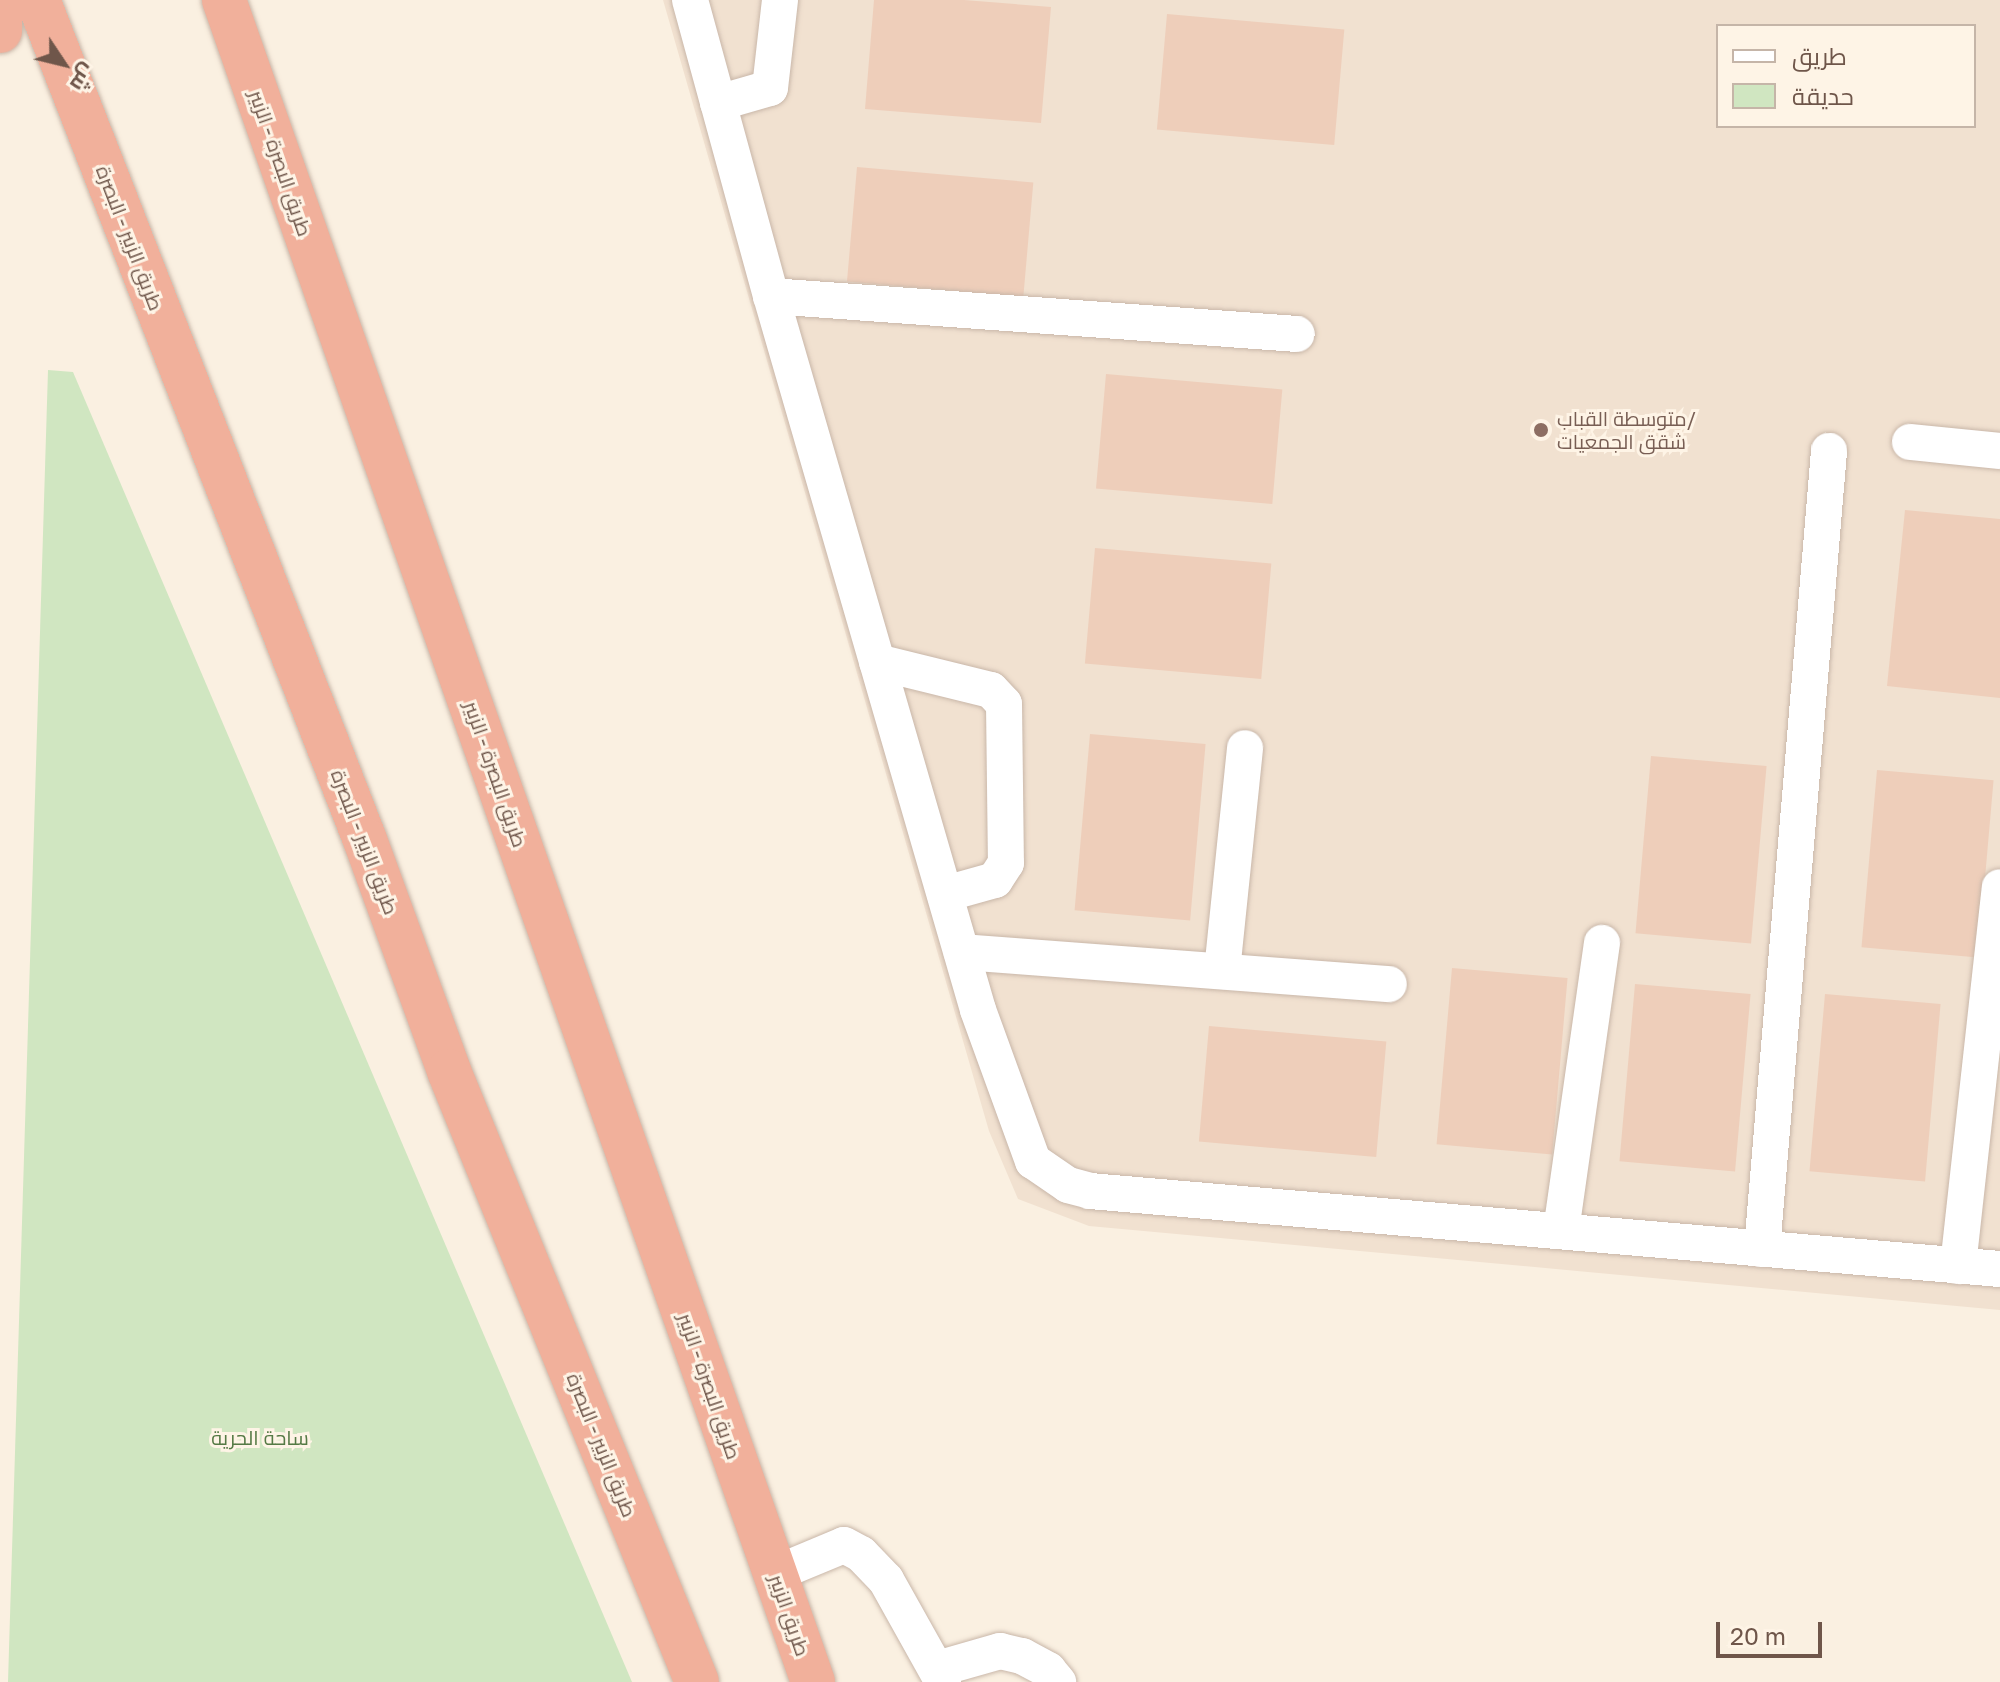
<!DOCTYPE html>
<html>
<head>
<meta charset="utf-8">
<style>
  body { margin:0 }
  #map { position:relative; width:2000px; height:1682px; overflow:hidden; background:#faf0e1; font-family:"Golos Text",Cairo,sans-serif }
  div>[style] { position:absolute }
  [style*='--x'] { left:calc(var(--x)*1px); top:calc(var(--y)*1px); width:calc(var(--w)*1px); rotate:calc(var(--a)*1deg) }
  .residential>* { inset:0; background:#f1e1d0 }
  .green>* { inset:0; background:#d0e6c1 }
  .building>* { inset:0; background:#eeceba; transform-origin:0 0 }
  .roads { filter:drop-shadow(0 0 2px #c9b7a9) drop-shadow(0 0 2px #c9b7a9) }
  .minor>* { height:36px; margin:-18px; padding:0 18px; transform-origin:18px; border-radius:18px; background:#fff }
  .highway>* { height:44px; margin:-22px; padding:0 22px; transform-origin:22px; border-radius:22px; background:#f1b09b }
  .dots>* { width:22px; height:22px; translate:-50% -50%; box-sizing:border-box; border:4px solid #fef4e6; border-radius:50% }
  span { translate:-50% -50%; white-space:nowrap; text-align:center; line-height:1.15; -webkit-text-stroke:6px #fef4e6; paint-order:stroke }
  .street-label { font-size:20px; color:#6f564a }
  .education-label { font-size:20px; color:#785e54 }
  .left { translate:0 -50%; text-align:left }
  .park-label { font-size:20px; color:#557a45 }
  .legend { position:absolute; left:1716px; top:24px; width:260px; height:104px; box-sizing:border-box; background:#fef4e6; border:2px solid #c5b5a8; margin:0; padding:10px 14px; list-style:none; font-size:24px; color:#6f564a }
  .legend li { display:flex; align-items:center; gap:16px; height:40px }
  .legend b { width:40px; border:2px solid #c5b5a8 }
  .north { position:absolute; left:24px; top:24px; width:80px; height:80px; -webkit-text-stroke:6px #fef4e6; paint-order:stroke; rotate:125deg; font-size:22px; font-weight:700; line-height:32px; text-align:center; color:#6f564a }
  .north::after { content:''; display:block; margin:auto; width:28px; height:36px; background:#6f564a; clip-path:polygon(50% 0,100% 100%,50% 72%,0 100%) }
  .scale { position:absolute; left:1716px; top:1622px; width:106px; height:36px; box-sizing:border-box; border:4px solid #6f564a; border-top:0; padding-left:10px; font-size:24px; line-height:28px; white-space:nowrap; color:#6f564a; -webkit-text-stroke:6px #fef4e6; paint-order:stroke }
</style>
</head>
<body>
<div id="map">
  <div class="residential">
    <i style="clip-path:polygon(evenodd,663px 0,2000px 0,2000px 1310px,1089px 1226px,1018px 1199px,989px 1131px,663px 0,1718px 26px,1974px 26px,1974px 126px,1718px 126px,1718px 26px)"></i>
  </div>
  <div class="green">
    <i style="clip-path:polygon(48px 370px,73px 372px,632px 1682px,8px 1682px)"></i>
  </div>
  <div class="building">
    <i style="clip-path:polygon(874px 0,964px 0,1051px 7px,1041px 123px,865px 109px)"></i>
    <i style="left:1167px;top:14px;width:178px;height:116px;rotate:5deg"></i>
    <i style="left:857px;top:167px;width:177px;height:115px;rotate:5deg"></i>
    <i style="left:1106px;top:374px;width:177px;height:115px;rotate:5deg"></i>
    <i style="clip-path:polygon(1905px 510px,2000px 519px,2000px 698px,1887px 686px)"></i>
    <i style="left:1095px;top:548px;width:177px;height:116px;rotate:5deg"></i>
    <i style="left:1090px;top:734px;width:116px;height:177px;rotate:5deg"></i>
    <i style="left:1651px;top:756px;width:116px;height:178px;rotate:5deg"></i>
    <i style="left:1877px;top:770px;width:117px;height:178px;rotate:5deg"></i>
    <i style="left:1452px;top:968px;width:116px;height:177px;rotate:5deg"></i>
    <i style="left:1635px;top:984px;width:116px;height:178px;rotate:5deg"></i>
    <i style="left:1825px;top:994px;width:116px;height:178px;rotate:5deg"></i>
    <i style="left:1209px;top:1026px;width:178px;height:116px;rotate:5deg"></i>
  </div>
  <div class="roads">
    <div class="minor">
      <i style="--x:690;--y:0;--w:307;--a:74.7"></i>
      <i style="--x:771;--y:296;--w:743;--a:73.83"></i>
      <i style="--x:978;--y:1010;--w:161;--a:70"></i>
      <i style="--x:1033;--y:1161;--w:42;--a:34.4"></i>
      <i style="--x:1068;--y:1185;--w:23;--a:15"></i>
      <i style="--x:1090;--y:1191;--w:913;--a:4.9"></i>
      <i style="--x:718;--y:103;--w:54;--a:-16.1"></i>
      <i style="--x:770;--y:88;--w:89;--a:-83.5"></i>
      <i style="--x:771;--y:296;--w:527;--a:4.13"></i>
      <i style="--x:1910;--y:442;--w:90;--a:5.7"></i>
      <i style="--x:877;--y:662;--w:117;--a:13.8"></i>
      <i style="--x:991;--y:690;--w:19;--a:47"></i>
      <i style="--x:1004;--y:704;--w:159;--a:89.3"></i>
      <i style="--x:1006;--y:863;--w:20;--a:123"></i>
      <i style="--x:995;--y:880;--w:52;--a:164.4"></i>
      <i style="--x:962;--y:952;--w:428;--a:4.3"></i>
      <i style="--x:1222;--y:971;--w:224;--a:-84.1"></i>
      <i style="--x:1561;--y:1231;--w:291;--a:-81.9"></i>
      <i style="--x:1762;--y:1249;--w:801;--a:-85.2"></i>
      <i style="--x:1958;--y:1266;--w:381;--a:-83.7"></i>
      <i style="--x:779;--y:1572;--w:70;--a:-22.6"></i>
      <i style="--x:844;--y:1545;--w:19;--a:28"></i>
      <i style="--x:861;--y:1554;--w:36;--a:46"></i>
      <i style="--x:886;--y:1580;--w:117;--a:60.8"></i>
      <i style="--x:937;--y:1669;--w:66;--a:-15.9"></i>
      <i style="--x:1000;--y:1651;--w:23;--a:13"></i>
      <i style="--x:1022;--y:1656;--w:30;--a:28"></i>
      <i style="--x:1048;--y:1670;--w:16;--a:50"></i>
    </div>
    <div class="highway">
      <i style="--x:38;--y:0;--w:901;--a:68.73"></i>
      <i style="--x:365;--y:840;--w:246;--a:70"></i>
      <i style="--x:449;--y:1071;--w:659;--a:67.91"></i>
      <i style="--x:224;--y:0;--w:1782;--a:70.7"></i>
      <i style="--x:0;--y:31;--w:31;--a:-88"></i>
    </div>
  </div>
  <div class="dots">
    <i style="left:1541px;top:430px;background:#8d6e63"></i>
  </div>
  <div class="street-label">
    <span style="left:281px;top:163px;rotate:71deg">طريق البصرة - الزبير</span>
    <span style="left:130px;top:238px;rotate:69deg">طريق الزبير - البصرة</span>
    <span style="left:496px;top:774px;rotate:71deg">طريق البصرة - الزبير</span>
    <span style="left:365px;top:842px;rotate:69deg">طريق الزبير - البصرة</span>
    <span style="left:710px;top:1386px;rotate:71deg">طريق البصرة - الزبير</span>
    <span style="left:602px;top:1445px;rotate:68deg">طريق الزبير - البصرة</span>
    <span style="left:790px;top:1615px;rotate:71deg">طريق الزبير</span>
  </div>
  <div class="education-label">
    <span class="left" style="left:1557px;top:430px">متوسطة القباب/<br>شقق الجمعيات</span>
  </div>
  <div class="park-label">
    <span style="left:260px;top:1437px">ساحة الحرية</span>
  </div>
  <ul class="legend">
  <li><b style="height:10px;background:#fff"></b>طريق</li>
  <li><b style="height:22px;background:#d0e6c1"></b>حديقة</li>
  </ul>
  <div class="north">ش</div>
  <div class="scale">20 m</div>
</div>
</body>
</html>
